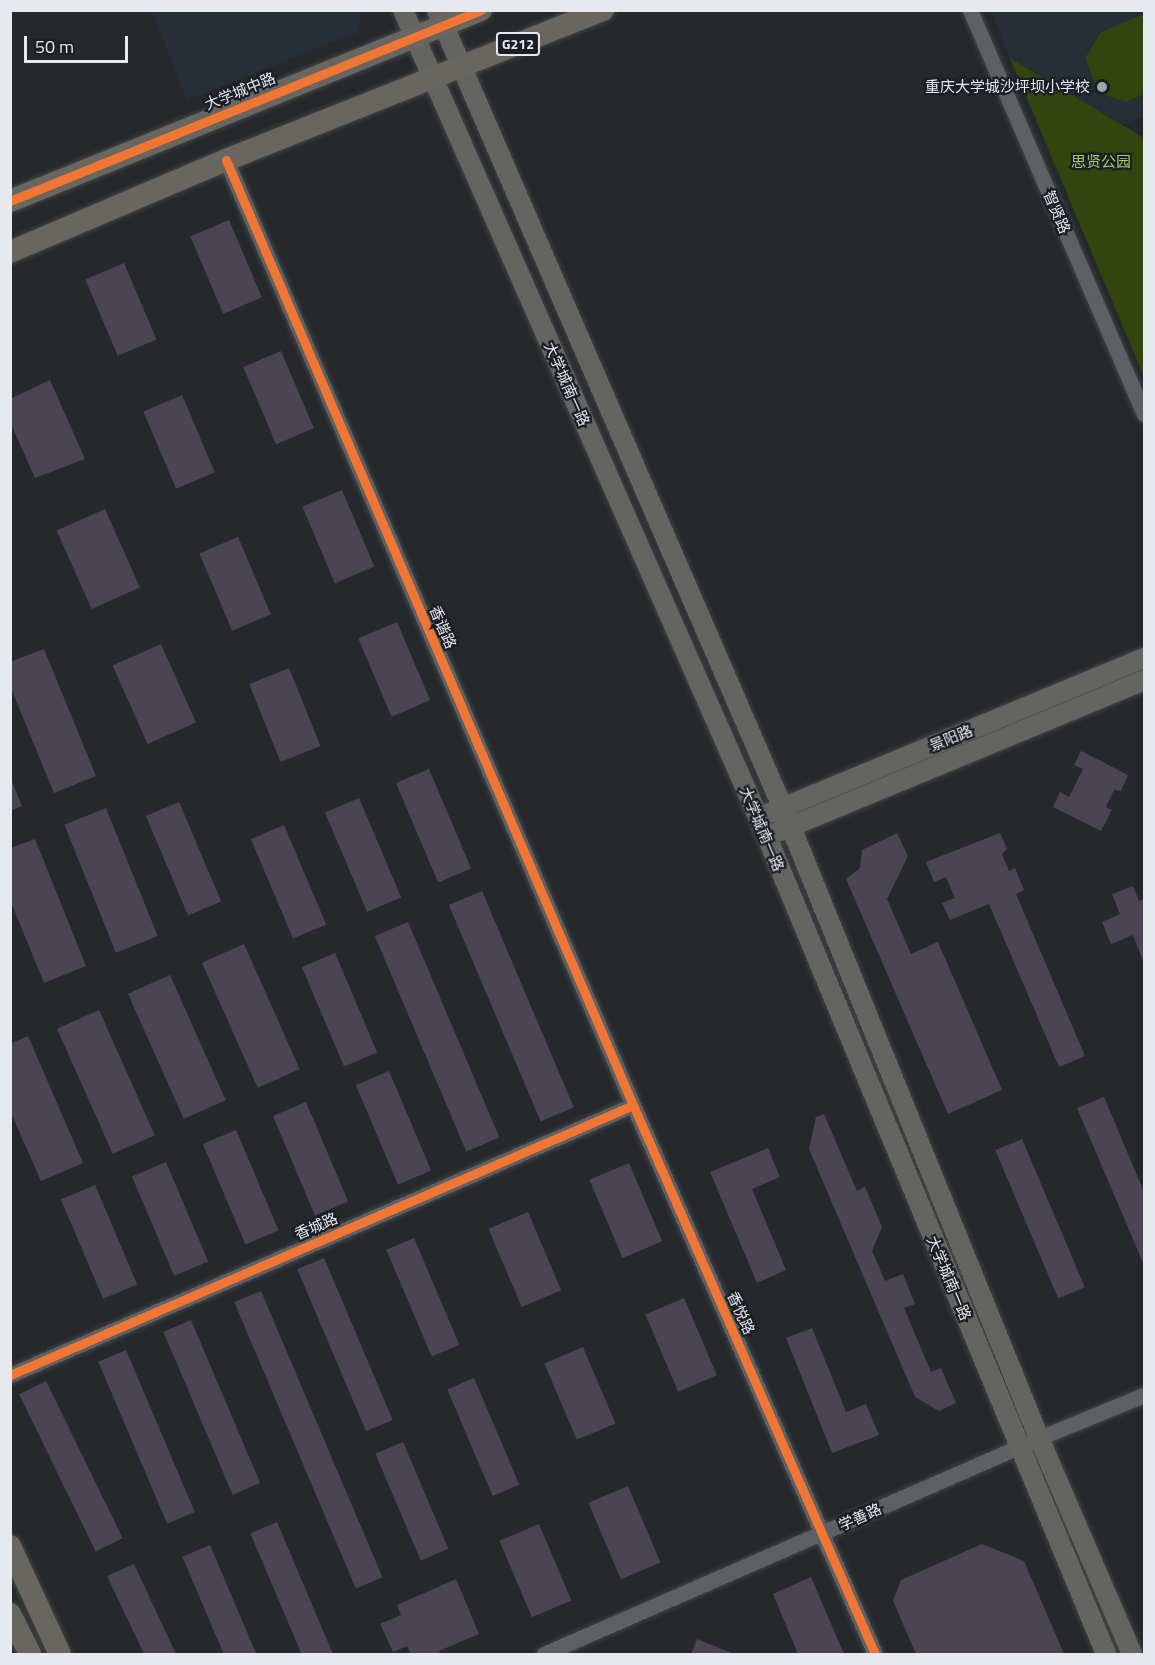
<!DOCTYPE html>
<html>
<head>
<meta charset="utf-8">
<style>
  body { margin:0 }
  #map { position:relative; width:1155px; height:1665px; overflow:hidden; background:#26292c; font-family:"Titillium Web","Noto Sans SC",sans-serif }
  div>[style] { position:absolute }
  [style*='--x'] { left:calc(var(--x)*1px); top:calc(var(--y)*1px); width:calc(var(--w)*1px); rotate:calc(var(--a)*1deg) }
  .built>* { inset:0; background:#262f38 }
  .green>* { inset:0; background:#33440e }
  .building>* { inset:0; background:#4b4453; transform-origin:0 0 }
  .roads { filter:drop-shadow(0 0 2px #434548) drop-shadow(0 0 2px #434548) }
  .minor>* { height:15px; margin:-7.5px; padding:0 7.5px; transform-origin:7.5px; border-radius:7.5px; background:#5e6063 }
  .major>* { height:20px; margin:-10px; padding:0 10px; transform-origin:10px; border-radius:10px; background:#646461 }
  .highway>* { height:22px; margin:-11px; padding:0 11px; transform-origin:11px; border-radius:11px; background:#68665e }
  .cycleway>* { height:9px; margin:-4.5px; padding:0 4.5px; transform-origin:4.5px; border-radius:4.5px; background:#f07635 }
  .dots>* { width:16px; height:16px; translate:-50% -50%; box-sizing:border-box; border:3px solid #1a1f25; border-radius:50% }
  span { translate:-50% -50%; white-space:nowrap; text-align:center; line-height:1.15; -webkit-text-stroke:4.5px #1a1f25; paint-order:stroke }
  .shield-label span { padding:2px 4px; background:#1a1f25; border:2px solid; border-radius:4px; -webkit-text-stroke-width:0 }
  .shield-label { font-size:14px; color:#e6e9ed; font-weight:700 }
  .poi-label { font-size:15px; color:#e6e9ed }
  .right { translate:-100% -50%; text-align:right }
  .street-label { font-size:15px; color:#e6e9ed }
  .park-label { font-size:15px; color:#a8cf64 }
  .frame { position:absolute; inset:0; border:12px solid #e6e9ed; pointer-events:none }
  .scale { position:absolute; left:24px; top:36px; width:104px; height:27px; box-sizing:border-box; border:3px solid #e6e9ed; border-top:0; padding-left:8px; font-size:18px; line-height:21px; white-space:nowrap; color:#e6e9ed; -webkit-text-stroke:4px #1a1f25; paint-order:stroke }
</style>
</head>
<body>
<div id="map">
  <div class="built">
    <i style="clip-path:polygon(152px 11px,361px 11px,358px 32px,187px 100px)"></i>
    <i style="clip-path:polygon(991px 11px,1144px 11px,1144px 116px,1123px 125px,1010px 58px)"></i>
  </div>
  <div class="green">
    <i style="clip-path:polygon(1144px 14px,1144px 94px,1126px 102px,1099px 93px,1085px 58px,1101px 32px)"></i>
    <i style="clip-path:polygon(1010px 58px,1144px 138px,1144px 377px)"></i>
  </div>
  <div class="building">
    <i style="left:229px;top:220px;width:84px;height:42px;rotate:67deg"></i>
    <i style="left:124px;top:263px;width:83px;height:42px;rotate:67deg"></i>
    <i style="left:281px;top:351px;width:84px;height:41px;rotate:67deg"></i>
    <i style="clip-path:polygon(50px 380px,85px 459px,35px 478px,10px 422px,10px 399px)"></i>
    <i style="left:182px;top:395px;width:84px;height:42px;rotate:67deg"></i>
    <i style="left:342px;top:490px;width:83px;height:43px;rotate:67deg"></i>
    <i style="left:105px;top:509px;width:86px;height:53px;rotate:66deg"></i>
    <i style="left:238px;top:537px;width:84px;height:42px;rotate:67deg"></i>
    <i style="left:397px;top:622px;width:85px;height:42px;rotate:67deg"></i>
    <i style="left:161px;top:644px;width:86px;height:53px;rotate:66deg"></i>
    <i style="clip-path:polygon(44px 649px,96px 776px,54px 793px,10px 686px,10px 662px)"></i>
    <i style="left:289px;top:668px;width:84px;height:43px;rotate:68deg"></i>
    <i style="clip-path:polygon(1081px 751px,1128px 775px,1121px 791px,1114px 790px,1106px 807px,1112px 810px,1101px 831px,1053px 807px,1060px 792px,1069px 797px,1083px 769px,1074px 765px)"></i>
    <i style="left:429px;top:769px;width:108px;height:36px;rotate:67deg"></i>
    <i style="clip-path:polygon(10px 777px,22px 806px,10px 811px)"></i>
    <i style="left:359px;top:798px;width:108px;height:37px;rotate:67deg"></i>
    <i style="left:179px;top:802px;width:108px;height:36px;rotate:67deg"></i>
    <i style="left:106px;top:808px;width:138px;height:45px;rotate:68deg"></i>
    <i style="left:284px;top:825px;width:108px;height:36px;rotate:67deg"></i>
    <i style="clip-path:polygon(897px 833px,908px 856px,887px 899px,911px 954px,938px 942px,1002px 1090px,948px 1114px,846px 879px,860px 868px,862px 850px)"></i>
    <i style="clip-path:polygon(1000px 833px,1007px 849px,1002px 854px,1009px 871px,1015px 868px,1024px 890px,1016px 894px,1085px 1056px,1059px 1067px,989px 904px,950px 920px,942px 903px,955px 898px,946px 877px,934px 882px,926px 862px)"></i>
    <i style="clip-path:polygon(35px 839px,86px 966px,44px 983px,10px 900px,10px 848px)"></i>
    <i style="clip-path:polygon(1133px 886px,1139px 901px,1144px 899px,1144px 963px,1133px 935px,1111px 944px,1102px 922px,1120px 914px,1112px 894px)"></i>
    <i style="left:482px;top:891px;width:235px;height:36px;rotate:67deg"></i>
    <i style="left:408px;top:922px;width:234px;height:36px;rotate:67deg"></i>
    <i style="left:244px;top:944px;width:137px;height:46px;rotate:66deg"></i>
    <i style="left:335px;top:953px;width:108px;height:36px;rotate:67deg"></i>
    <i style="left:170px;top:975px;width:137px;height:46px;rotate:66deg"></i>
    <i style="left:99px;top:1010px;width:137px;height:46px;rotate:66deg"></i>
    <i style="clip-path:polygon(28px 1036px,83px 1163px,41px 1181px,10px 1111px,10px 1044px)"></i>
    <i style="left:389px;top:1071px;width:108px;height:36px;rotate:67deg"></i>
    <i style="clip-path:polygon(1104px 1097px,1144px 1192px,1144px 1265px,1077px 1108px)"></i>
    <i style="left:306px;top:1102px;width:108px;height:36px;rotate:67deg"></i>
    <i style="clip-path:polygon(824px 1114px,857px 1191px,865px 1187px,882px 1227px,872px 1251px,885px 1281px,903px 1274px,915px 1304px,904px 1308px,931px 1372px,941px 1368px,956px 1403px,939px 1411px,915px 1397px,809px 1149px,816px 1117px)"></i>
    <i style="left:236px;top:1130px;width:109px;height:36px;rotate:67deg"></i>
    <i style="left:1022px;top:1139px;width:161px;height:29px;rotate:67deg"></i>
    <i style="clip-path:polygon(768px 1148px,780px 1177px,752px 1189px,786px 1270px,757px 1283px,710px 1172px)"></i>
    <i style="left:166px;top:1162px;width:108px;height:37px;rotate:67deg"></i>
    <i style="left:629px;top:1163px;width:85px;height:43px;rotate:67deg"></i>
    <i style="left:95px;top:1185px;width:108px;height:37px;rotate:67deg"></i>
    <i style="left:528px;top:1212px;width:85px;height:43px;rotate:67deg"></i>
    <i style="left:414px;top:1238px;width:116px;height:30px;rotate:67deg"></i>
    <i style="left:324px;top:1258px;width:176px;height:29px;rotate:67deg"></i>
    <i style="left:261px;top:1291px;width:311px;height:29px;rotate:67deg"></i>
    <i style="left:684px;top:1298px;width:84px;height:42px;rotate:67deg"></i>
    <i style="left:191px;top:1320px;width:177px;height:30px;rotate:67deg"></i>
    <i style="clip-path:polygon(812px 1328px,846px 1412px,866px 1404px,879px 1435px,832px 1453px,786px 1338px)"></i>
    <i style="left:583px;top:1347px;width:83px;height:42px;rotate:67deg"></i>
    <i style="left:126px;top:1350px;width:176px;height:30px;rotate:67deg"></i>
    <i style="left:474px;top:1378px;width:116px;height:29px;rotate:67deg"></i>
    <i style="left:46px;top:1381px;width:175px;height:30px;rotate:64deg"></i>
    <i style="left:403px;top:1442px;width:116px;height:30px;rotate:67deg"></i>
    <i style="left:628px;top:1486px;width:83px;height:43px;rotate:67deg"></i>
    <i style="left:277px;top:1522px;width:144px;height:29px;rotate:67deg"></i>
    <i style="left:539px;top:1524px;width:83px;height:43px;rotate:67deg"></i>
    <i style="clip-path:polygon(982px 1544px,1024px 1561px,1064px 1654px,916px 1654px,893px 1601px,901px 1580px)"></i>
    <i style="left:210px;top:1545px;width:118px;height:30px;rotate:67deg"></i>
    <i style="clip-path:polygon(134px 1564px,176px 1654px,144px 1654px,107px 1576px)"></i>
    <i style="clip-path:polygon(811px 1577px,844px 1654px,798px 1654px,773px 1594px)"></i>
    <i style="clip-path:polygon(456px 1579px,479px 1634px,439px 1651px,441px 1654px,411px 1654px,407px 1646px,393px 1652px,380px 1624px,401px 1615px,397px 1605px)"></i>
    <i style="clip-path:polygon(697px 1639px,734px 1654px,691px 1654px)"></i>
  </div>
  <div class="roads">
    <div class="minor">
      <i style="--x:970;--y:10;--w:440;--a:66.7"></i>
      <i style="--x:226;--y:160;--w:1029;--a:66.7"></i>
      <i style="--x:633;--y:1105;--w:600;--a:66.21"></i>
      <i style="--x:10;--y:1375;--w:679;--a:-23.43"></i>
      <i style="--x:544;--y:1654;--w:540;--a:-23.57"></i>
      <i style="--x:1039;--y:1438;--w:113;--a:-22.3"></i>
    </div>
    <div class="major">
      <i style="--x:403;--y:10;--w:904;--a:66.24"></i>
      <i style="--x:767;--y:837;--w:885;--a:67.46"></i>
      <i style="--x:437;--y:10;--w:890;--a:66.57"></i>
      <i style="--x:791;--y:827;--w:659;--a:67.91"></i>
      <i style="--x:1039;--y:1438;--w:235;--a:66.7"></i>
      <i style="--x:770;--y:813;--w:405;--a:-22.5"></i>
      <i style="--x:780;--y:831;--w:394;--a:-22.5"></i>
    </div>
    <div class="highway">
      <i style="--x:10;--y:201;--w:508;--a:-22.07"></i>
      <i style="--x:10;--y:252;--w:235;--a:-23.1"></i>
      <i style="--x:226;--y:160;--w:406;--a:-21.7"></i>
      <i style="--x:10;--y:1546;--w:119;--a:65.2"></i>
      <i style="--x:10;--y:1614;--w:45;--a:63.4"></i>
    </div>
  </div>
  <div class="cycleway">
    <i style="--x:226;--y:160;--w:1029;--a:66.7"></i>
    <i style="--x:633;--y:1105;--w:600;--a:66.21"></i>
    <i style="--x:10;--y:201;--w:508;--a:-22.07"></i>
    <i style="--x:10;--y:1375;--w:679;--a:-23.43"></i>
  </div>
  <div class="dots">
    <i style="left:1102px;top:87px;background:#a3a6a9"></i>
  </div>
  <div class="shield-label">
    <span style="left:518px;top:44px">G212</span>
  </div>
  <div class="poi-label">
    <span class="right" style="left:1090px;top:87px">重庆大学城沙坪坝小学校</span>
  </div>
  <div class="street-label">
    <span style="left:240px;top:91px;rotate:-22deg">大学城中路</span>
    <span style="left:1057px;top:212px;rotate:67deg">智贤路</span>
    <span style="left:567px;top:384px;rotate:66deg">大学城南一路</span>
    <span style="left:443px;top:627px;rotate:67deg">香谐路</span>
    <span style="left:951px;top:738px;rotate:-22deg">景阳路</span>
    <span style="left:762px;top:829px;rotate:67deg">大学城南一路</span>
    <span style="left:316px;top:1226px;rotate:-23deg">香城路</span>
    <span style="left:949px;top:1278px;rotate:67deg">大学城南一路</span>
    <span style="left:741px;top:1313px;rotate:66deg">香悦路</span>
    <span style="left:860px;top:1517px;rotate:-24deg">学善路</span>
  </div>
  <div class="park-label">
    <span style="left:1101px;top:162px">思贤公园</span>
  </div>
  <div class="frame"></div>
  <div class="scale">50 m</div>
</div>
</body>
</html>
